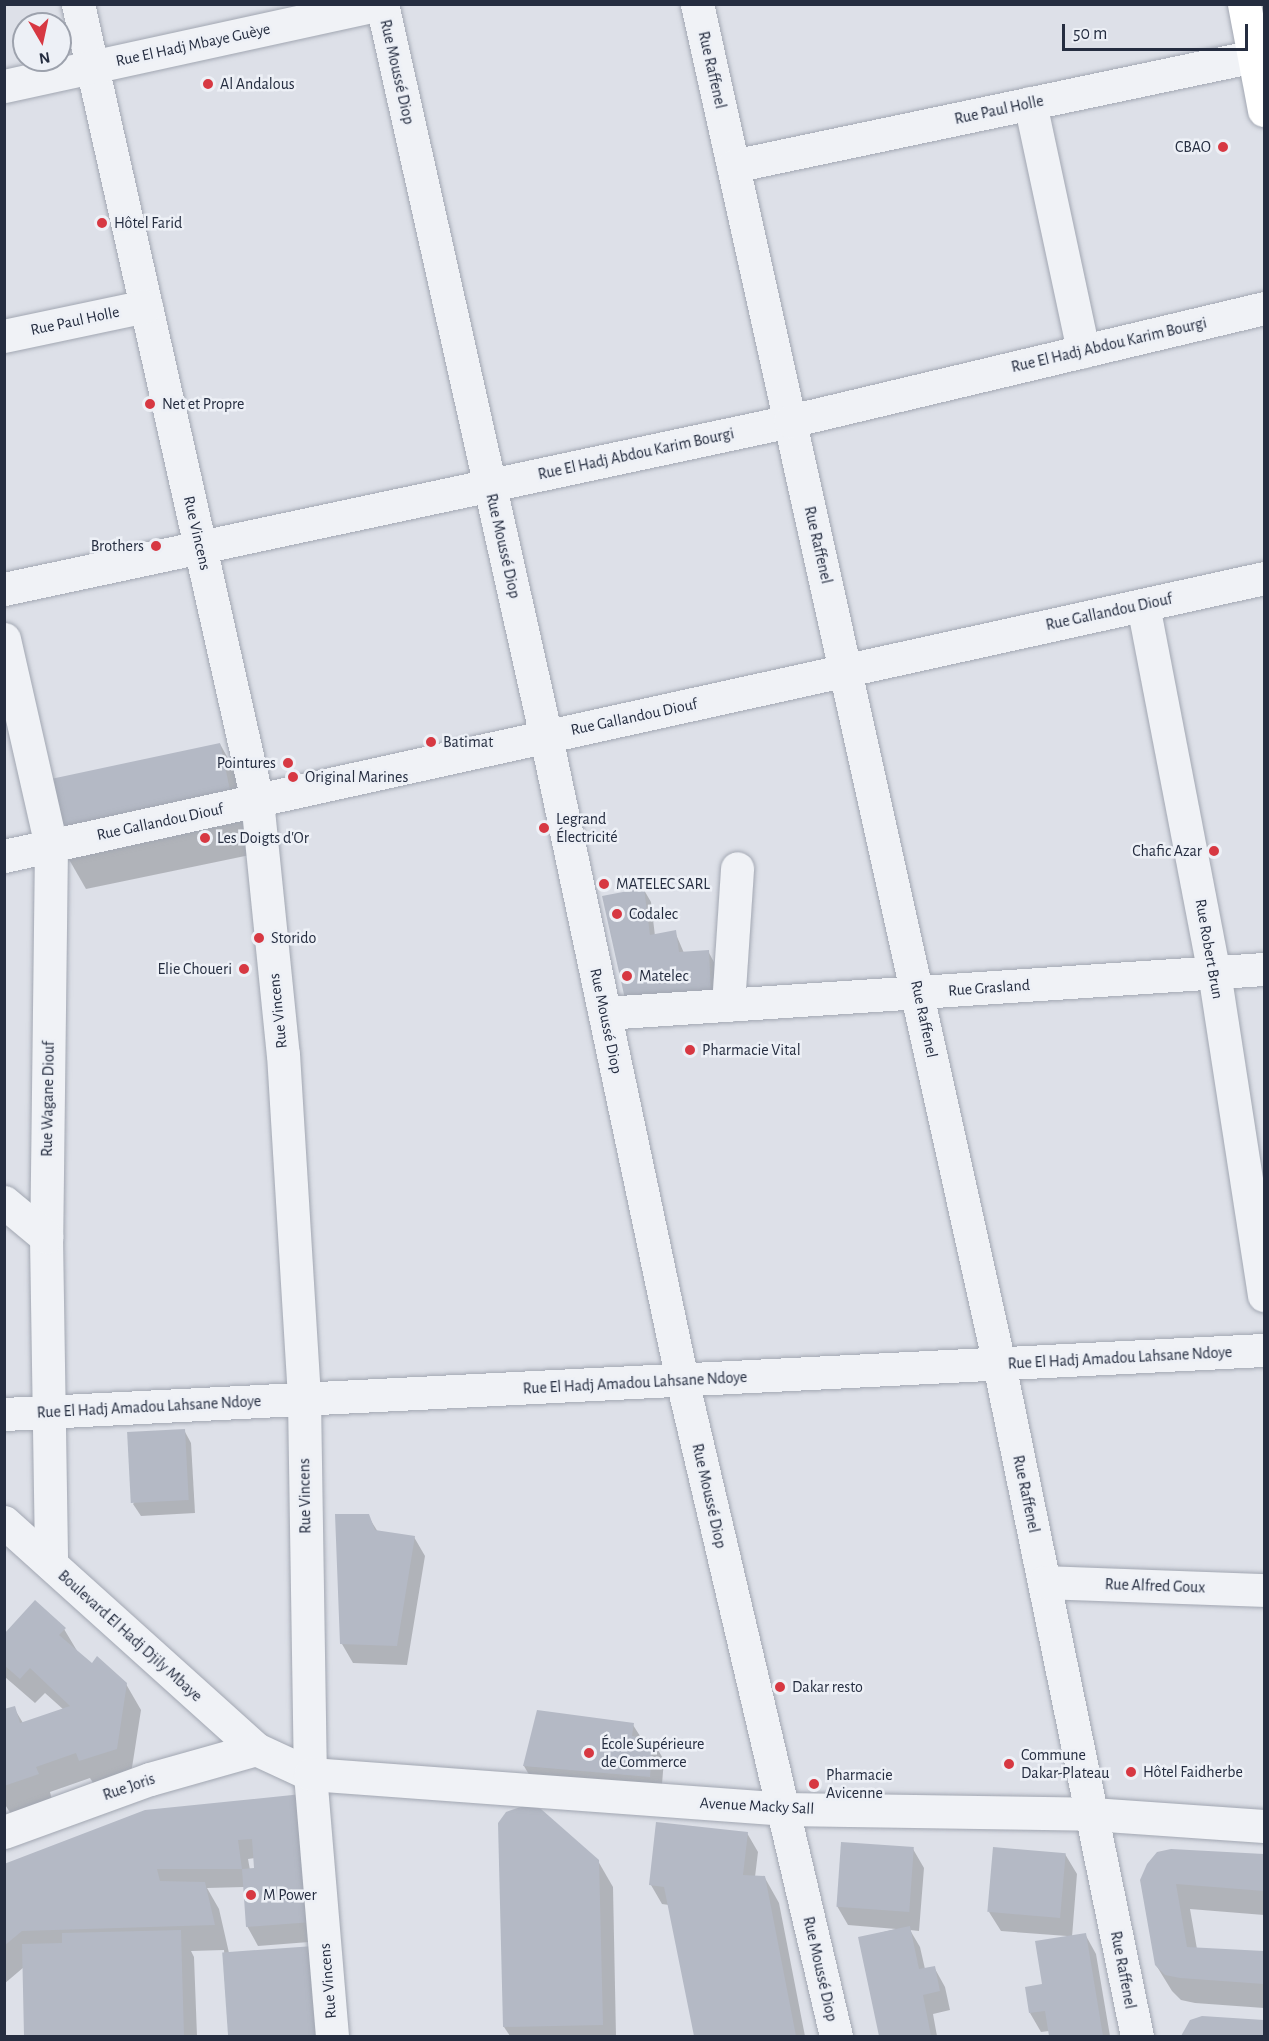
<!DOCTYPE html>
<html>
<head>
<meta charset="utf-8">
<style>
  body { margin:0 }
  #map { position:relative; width:1269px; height:2041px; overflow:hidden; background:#dde0e8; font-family:"Alegreya Sans",sans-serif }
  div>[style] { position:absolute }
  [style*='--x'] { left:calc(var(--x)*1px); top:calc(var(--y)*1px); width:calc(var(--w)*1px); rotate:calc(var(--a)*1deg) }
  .shadow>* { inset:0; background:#0003 }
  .building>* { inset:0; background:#b4b9c5; transform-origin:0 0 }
  .roads { filter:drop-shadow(0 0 2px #a2a7b2) drop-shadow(0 0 2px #a2a7b2) }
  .minor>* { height:33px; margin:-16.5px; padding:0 16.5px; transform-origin:16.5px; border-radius:16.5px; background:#f0f2f6 }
  .major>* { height:33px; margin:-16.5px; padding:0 16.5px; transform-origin:16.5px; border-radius:16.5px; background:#fff }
  .dots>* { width:16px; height:16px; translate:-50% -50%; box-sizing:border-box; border:3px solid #edf0f6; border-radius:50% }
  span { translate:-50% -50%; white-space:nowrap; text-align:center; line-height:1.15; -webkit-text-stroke:5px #edf0f6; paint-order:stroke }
  .street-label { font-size:16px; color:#252d40 }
  .poi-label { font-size:16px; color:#252d40 }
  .left { translate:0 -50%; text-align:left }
  .right { translate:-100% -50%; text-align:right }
  .frame { position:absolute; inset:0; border:6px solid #252d40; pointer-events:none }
  .north { position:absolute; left:12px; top:12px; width:60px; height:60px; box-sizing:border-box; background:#edf0f6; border:2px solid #9da2ad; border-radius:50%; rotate:171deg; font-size:16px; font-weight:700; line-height:24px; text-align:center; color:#252d40 }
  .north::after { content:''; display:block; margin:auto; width:21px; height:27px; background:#d73842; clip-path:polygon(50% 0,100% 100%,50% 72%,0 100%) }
  .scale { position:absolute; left:1062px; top:24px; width:186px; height:27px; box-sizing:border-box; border:3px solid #252d40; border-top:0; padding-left:8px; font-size:18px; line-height:21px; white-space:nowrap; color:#252d40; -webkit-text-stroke:4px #edf0f6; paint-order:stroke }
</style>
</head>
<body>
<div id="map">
  <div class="shadow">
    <i style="clip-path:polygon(220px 744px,255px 806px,264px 852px,86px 889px,51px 828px)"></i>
    <i style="clip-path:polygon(644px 890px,651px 902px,655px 936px,675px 932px,684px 953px,708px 951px,715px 964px,717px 1005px,626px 998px)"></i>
    <i style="clip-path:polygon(184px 1430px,191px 1443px,195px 1513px,141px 1516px,133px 1504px)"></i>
    <i style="clip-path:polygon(368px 1516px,378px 1532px,414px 1537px,425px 1556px,407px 1665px,353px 1663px,342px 1644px)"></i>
    <i style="clip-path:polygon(64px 1629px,79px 1654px,92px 1665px,126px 1684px,141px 1710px,131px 1774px,95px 1786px,90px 1778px,50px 1792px,52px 1800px,11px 1814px,4px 1803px,4px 1711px,14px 1708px,23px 1723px,64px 1710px,45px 1693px,35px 1703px,5px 1677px,4px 1636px)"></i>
    <i style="clip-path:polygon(538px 1712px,633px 1725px,642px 1739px,652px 1740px,664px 1760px,661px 1796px,535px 1785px,524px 1766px)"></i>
    <i style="clip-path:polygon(evenodd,301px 1796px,322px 1941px,258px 1946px,247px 1926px,244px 1887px,207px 1888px,219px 1909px,229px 1953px,333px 2036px,230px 2036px,224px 1950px,191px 1951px,194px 1957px,197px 2036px,26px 2036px,24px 1967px,4px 1984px,4px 1866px,301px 1796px,255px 1858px,255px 1869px,250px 1870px,248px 1859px,255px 1858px)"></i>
    <i style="clip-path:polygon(747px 1833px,758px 1852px,755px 1877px,765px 1878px,779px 1903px,805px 2036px,696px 2036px,669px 1905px,662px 1904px,651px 1885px)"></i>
    <i style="clip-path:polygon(913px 1849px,924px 1868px,919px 1931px,910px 1930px,920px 1947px,925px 1969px,934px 1967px,945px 1987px,950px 2010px,933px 2014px,937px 2036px,880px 2036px,859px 1938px,896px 1929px,848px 1925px,837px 1906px)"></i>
    <i style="clip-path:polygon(1171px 1850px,1264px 1856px,1264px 1915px,1190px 1909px,1197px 1949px,1264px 1952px,1264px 2008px,1195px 2003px,1181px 2000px,1172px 1991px,1156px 1965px)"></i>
    <i style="clip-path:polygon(1065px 1854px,1077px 1874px,1072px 1937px,1085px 1934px,1096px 1954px,1110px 2036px,1050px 2036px,1049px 2031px,1041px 2032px,1030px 2013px,1067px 1936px,1001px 1931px,989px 1912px)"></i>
    <i style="clip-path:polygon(598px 1861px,613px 1887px,616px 2036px,510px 2036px,504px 2027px)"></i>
    <i style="clip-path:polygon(1202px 2017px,1264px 2021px,1264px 2036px,1182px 2036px)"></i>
  </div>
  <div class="building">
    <i style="left:220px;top:743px;width:49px;height:186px;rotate:78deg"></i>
    <i style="clip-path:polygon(644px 888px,650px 935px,676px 930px,679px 952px,709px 950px,711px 992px,625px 999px,602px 896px)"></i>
    <i style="left:185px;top:1429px;width:71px;height:58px;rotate:87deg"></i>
    <i style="clip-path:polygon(335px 1514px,369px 1514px,375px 1530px,415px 1536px,397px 1646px,340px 1644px)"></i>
    <i style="clip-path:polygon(35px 1600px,66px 1628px,59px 1635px,92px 1663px,97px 1656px,127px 1683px,117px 1749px,79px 1761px,76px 1753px,36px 1767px,39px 1774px,4px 1786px,4px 1709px,15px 1706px,20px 1723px,70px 1706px,30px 1668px,20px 1679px,4px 1665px,4px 1634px)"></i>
    <i style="clip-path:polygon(537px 1710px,634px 1723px,632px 1736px,653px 1739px,650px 1777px,523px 1766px)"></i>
    <i style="clip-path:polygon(evenodd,302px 1794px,312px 1922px,246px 1927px,242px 1869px,157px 1869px,160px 1881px,205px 1882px,215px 1925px,22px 1931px,4px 1946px,4px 1864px,145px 1810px,302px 1794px,252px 1839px,254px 1868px,242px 1869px,238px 1840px,252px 1839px)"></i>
    <i style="clip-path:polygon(529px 1804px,541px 1809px,599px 1860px,603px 2025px,503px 2027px,498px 1823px,506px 1812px)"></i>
    <i style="clip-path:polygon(656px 1822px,748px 1832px,743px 1875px,765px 1876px,796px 2036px,694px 2036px,664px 1887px,649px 1885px)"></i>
    <i style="left:841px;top:1842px;width:73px;height:65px;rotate:4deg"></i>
    <i style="left:993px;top:1847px;width:73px;height:65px;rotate:5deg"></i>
    <i style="clip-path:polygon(1171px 1849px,1264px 1854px,1264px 1891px,1176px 1884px,1187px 1947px,1264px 1951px,1264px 1984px,1180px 1978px,1165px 1975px,1155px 1965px,1140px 1880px,1147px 1864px,1157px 1852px)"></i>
    <i style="clip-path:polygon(910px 1926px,919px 1969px,935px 1966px,940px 1991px,923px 1995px,931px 2036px,879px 2036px,858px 1937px)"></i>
    <i style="clip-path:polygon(181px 1930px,184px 2036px,24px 2036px,22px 1944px,62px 1943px,62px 1933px)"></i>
    <i style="clip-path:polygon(1086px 1933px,1103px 2036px,1049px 2036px,1045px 2011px,1029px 2013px,1025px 1987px,1042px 1984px,1035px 1941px)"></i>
    <i style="left:314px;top:1946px;width:90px;height:92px;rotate:86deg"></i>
    <i style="clip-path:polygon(1202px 2016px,1264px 2020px,1264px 2036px,1181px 2036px,1190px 2020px)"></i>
  </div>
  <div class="roads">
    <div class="minor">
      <i style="--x:78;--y:4;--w:816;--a:77.33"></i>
      <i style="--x:257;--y:800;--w:255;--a:84.2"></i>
      <i style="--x:283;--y:1054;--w:346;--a:86.5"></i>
      <i style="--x:304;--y:1399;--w:375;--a:89.1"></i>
      <i style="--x:310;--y:1774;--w:263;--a:85.2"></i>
      <i style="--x:382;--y:4;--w:751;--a:77.39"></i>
      <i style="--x:546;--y:737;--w:657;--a:78.06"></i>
      <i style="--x:682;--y:1380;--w:674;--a:76.79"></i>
      <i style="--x:697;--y:4;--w:1393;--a:77.48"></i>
      <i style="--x:999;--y:1364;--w:686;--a:78.4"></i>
      <i style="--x:4;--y:86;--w:386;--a:-12.3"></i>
      <i style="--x:1030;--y:103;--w:254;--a:77.9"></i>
      <i style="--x:733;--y:166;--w:543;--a:-11.91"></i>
      <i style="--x:4;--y:336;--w:145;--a:-11.9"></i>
      <i style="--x:4;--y:589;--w:804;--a:-12.06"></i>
      <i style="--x:790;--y:421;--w:487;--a:-13.4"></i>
      <i style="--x:1143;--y:605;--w:374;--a:79.1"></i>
      <i style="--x:1214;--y:972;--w:327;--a:81.2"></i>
      <i style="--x:4;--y:639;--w:212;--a:77.2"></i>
      <i style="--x:51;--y:846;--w:391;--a:90.7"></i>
      <i style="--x:46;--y:1237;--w:327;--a:89.1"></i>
      <i style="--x:4;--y:856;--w:1290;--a:-12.44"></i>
      <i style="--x:728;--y:1005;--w:137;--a:-86.2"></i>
      <i style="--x:605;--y:1013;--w:660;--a:-3.82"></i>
      <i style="--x:4;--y:1202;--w:55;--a:39.8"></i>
      <i style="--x:4;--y:1414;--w:1262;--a:-2.91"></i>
      <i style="--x:4;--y:1522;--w:339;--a:42"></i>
      <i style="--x:256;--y:1749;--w:60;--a:24.8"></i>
      <i style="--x:310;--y:1774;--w:475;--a:4.2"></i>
      <i style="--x:784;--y:1809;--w:308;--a:0.9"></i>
      <i style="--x:1092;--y:1814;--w:172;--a:4"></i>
      <i style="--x:1045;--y:1582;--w:219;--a:2.1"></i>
      <i style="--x:4;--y:1832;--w:155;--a:-20"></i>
      <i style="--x:150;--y:1779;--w:110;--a:-15.8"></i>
    </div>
    <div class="major">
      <i style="--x:1244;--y:4;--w:108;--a:79.3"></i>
    </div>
  </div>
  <div class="dots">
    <i style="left:208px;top:84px;background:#d73842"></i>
    <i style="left:1223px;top:147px;background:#d73842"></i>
    <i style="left:102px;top:223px;background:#d73842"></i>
    <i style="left:150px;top:404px;background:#d73842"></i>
    <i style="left:156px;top:546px;background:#d73842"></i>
    <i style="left:431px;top:742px;background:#d73842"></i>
    <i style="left:288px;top:763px;background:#d73842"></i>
    <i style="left:293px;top:777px;background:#d73842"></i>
    <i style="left:544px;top:828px;background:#d73842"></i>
    <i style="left:205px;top:838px;background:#d73842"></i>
    <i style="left:1214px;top:851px;background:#d73842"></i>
    <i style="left:604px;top:884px;background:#d73842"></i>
    <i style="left:617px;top:914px;background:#d73842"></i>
    <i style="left:259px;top:938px;background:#d73842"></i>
    <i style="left:244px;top:969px;background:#d73842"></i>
    <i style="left:627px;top:976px;background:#d73842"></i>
    <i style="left:690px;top:1050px;background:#d73842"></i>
    <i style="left:780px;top:1687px;background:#d73842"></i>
    <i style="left:589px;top:1753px;background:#d73842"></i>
    <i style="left:1009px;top:1764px;background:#d73842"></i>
    <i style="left:1131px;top:1772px;background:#d73842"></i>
    <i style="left:814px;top:1784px;background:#d73842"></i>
    <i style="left:251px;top:1895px;background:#d73842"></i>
  </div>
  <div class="street-label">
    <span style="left:193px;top:45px;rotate:-12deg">Rue El Hadj Mbaye Guèye</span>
    <span style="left:712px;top:70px;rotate:77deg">Rue Raffenel</span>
    <span style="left:397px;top:72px;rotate:77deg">Rue Moussé Diop</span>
    <span style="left:999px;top:110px;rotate:-12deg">Rue Paul Holle</span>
    <span style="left:75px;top:321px;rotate:-12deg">Rue Paul Holle</span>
    <span style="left:1109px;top:345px;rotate:-13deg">Rue El Hadj Abdou Karim Bourgi</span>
    <span style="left:636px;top:454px;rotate:-12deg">Rue El Hadj Abdou Karim Bourgi</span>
    <span style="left:197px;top:533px;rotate:77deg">Rue Vincens</span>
    <span style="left:818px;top:545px;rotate:77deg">Rue Raffenel</span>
    <span style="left:503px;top:546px;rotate:77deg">Rue Moussé Diop</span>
    <span style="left:1109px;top:612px;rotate:-12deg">Rue Gallandou Diouf</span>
    <span style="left:634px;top:717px;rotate:-12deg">Rue Gallandou Diouf</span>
    <span style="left:160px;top:822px;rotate:-12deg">Rue Gallandou Diouf</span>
    <span style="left:1209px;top:949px;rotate:80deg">Rue Robert Brun</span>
    <span style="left:989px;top:988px;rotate:-4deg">Rue Grasland</span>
    <span style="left:278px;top:1011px;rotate:-96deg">Rue Vincens</span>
    <span style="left:924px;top:1019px;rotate:78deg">Rue Raffenel</span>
    <span style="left:606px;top:1021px;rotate:78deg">Rue Moussé Diop</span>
    <span style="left:48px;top:1099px;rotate:-89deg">Rue Wagane Diouf</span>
    <span style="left:1120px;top:1358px;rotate:-3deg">Rue El Hadj Amadou Lahsane Ndoye</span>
    <span style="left:635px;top:1383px;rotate:-3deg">Rue El Hadj Amadou Lahsane Ndoye</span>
    <span style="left:149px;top:1407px;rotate:-3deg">Rue El Hadj Amadou Lahsane Ndoye</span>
    <span style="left:1026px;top:1494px;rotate:78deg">Rue Raffenel</span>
    <span style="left:305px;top:1496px;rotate:-91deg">Rue Vincens</span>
    <span style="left:709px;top:1496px;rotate:77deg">Rue Moussé Diop</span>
    <span style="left:1155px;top:1586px;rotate:2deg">Rue Alfred Goux</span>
    <span style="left:130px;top:1636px;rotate:42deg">Boulevard El Hadj Djily Mbaye</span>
    <span style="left:129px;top:1787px;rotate:-19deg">Rue Joris</span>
    <span style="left:757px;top:1806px;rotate:3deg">Avenue Macky Sall</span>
    <span style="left:820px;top:1969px;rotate:77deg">Rue Moussé Diop</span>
    <span style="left:1123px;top:1970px;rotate:79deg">Rue Raffenel</span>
    <span style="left:328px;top:1981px;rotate:-95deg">Rue Vincens</span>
  </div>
  <div class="poi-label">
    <span class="left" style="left:220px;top:84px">Al Andalous</span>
    <span class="right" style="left:1211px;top:147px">CBAO</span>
    <span class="left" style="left:114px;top:223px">Hôtel Farid</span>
    <span class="left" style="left:162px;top:404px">Net et Propre</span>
    <span class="right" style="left:144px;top:546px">Brothers</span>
    <span class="left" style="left:443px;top:742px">Batimat</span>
    <span class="right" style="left:276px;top:763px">Pointures</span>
    <span class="left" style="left:305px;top:777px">Original Marines</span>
    <span class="left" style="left:556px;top:828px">Legrand<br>Électricité</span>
    <span class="left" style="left:217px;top:838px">Les Doigts d'Or</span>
    <span class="right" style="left:1202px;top:851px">Chafic Azar</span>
    <span class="left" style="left:616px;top:884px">MATELEC SARL</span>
    <span class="left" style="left:629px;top:914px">Codalec</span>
    <span class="left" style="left:271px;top:938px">Storido</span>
    <span class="right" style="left:232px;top:969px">Elie Choueri</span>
    <span class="left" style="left:639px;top:976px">Matelec</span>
    <span class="left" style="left:702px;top:1050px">Pharmacie Vital</span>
    <span class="left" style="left:792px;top:1687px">Dakar resto</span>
    <span class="left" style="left:601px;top:1753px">École Supérieure<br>de Commerce</span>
    <span class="left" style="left:1021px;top:1764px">Commune<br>Dakar-Plateau</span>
    <span class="left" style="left:1143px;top:1772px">Hôtel Faidherbe</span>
    <span class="left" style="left:826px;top:1784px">Pharmacie<br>Avicenne</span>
    <span class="left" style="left:263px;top:1895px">M Power</span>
  </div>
  <div class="frame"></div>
  <div class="north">N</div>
  <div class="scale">50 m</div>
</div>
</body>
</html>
